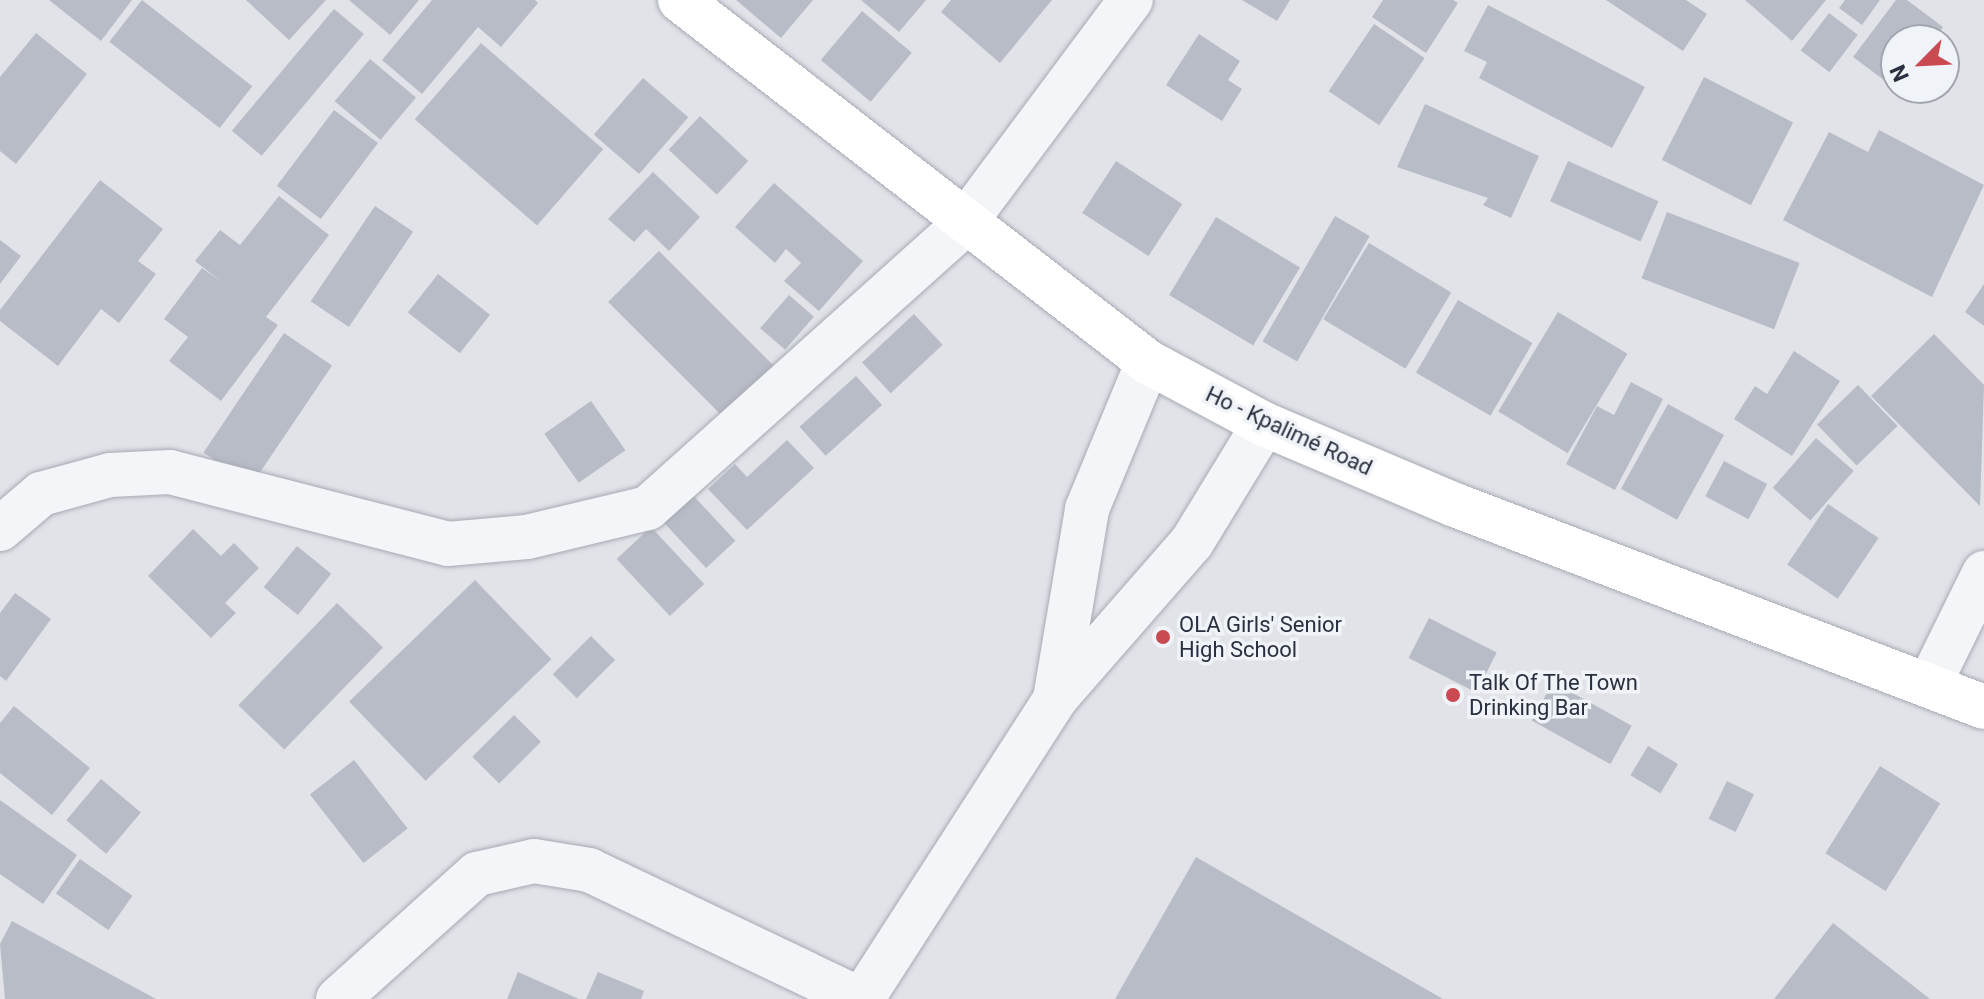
<!DOCTYPE html>
<html>
<head>
<meta charset="utf-8">
<style>
  body { margin:0 }
  #map { position:relative; width:1984px; height:999px; overflow:hidden; background:#e1e3e9; font-family:Roboto,sans-serif }
  div>[style] { position:absolute }
  [style*='--x'] { left:calc(var(--x)*1px); top:calc(var(--y)*1px); width:calc(var(--w)*1px); rotate:calc(var(--a)*1deg) }
  .building>* { inset:0; background:#b8bcc6; transform-origin:0 0 }
  .roads { filter:drop-shadow(0 0 2px #a6aab3) drop-shadow(0 0 2px #a6aab3) }
  .minor>* { height:44px; margin:-22px; padding:0 22px; transform-origin:22px; border-radius:22px; background:#f4f5f8 }
  .major>* { height:44px; margin:-22px; padding:0 22px; transform-origin:22px; border-radius:22px; background:#fff }
  .dots>* { width:22px; height:22px; translate:-50% -50%; box-sizing:border-box; border:4px solid #f0f3f7; border-radius:50% }
  span { translate:-50% -50%; white-space:nowrap; text-align:center; line-height:1.15; -webkit-text-stroke:7px #f0f3f7; paint-order:stroke }
  .street-label { font-size:22px; color:#2a3040 }
  .poi-label { font-size:22px; color:#2a3040 }
  .left { translate:0 -50%; text-align:left }
  .north { position:absolute; left:1880px; top:24px; width:80px; height:80px; box-sizing:border-box; background:#f0f3f7; border:2px solid #a1a5ae; border-radius:50%; rotate:246deg; font-size:22px; font-weight:700; line-height:32px; text-align:center; color:#2a3040 }
  .north::after { content:''; display:block; margin:auto; width:28px; height:36px; background:#ca4a52; clip-path:polygon(50% 0,100% 100%,50% 72%,0 100%) }
</style>
</head>
<body>
<div id="map">
  <div class="building">
    <i style="clip-path:polygon(49px 0,132px 0,101px 41px)"></i>
    <i style="left:142px;top:0;width:140px;height:53px;rotate:38deg"></i>
    <i style="clip-path:polygon(246px 0,326px 0,289px 40px)"></i>
    <i style="clip-path:polygon(349px 0,419px 0,390px 35px)"></i>
    <i style="clip-path:polygon(432px 0,535px 0,538px 3px,501px 47px,478px 27px,422px 94px,382px 60px)"></i>
    <i style="clip-path:polygon(736px 0,813px 0,781px 38px)"></i>
    <i style="clip-path:polygon(861px 0,926px 0,899px 32px)"></i>
    <i style="clip-path:polygon(951px 0,1052px 0,1000px 63px,941px 12px)"></i>
    <i style="clip-path:polygon(1242px 0,1290px 0,1277px 21px)"></i>
    <i style="clip-path:polygon(1383px 0,1453px 0,1458px 3px,1426px 53px,1372px 17px)"></i>
    <i style="clip-path:polygon(1606px 0,1686px 0,1707px 14px,1683px 51px)"></i>
    <i style="clip-path:polygon(1745px 0,1826px 0,1792px 41px)"></i>
    <i style="clip-path:polygon(1845px 0,1880px 0,1862px 25px,1839px 8px)"></i>
    <i style="clip-path:polygon(1896px 0,1907px 0,1943px 27px,1934px 40px,1896px 40px,1896px 89px,1853px 57px)"></i>
    <i style="clip-path:polygon(1488px 5px,1645px 87px,1612px 148px,1479px 78px,1487px 62px,1464px 51px)"></i>
    <i style="left:334px;top:9px;width:39px;height:159px;rotate:40deg"></i>
    <i style="left:862px;top:11px;width:65px;height:64px;rotate:40deg"></i>
    <i style="left:1829px;top:13px;width:36px;height:47px;rotate:37deg"></i>
    <i style="left:1374px;top:24px;width:61px;height:81px;rotate:34deg"></i>
    <i style="clip-path:polygon(36px 33px,87px 74px,16px 164px,0 151px,0 77px)"></i>
    <i style="clip-path:polygon(1199px 34px,1240px 61px,1228px 80px,1242px 89px,1222px 121px,1166px 85px)"></i>
    <i style="left:481px;top:43px;width:162px;height:101px;rotate:41deg"></i>
    <i style="left:370px;top:59px;width:60px;height:55px;rotate:40deg"></i>
    <i style="left:1704px;top:77px;width:100px;height:93px;rotate:27deg"></i>
    <i style="left:643px;top:78px;width:60px;height:75px;rotate:41deg"></i>
    <i style="clip-path:polygon(1425px 104px,1539px 156px,1511px 218px,1483px 205px,1488px 198px,1397px 167px)"></i>
    <i style="left:334px;top:110px;width:55px;height:95px;rotate:37deg"></i>
    <i style="left:700px;top:116px;width:66px;height:46px;rotate:43deg"></i>
    <i style="clip-path:polygon(1879px 130px,1984px 185px,1932px 297px,1783px 220px,1829px 132px,1868px 152px)"></i>
    <i style="left:1116px;top:161px;width:79px;height:62px;rotate:33deg"></i>
    <i style="left:1568px;top:161px;width:99px;height:44px;rotate:24deg"></i>
    <i style="clip-path:polygon(653px 172px,700px 217px,669px 251px,646px 229px,634px 242px,608px 219px)"></i>
    <i style="clip-path:polygon(100px 180px,163px 229px,138px 261px,156px 274px,119px 323px,101px 309px,58px 366px,0 321px,0 310px)"></i>
    <i style="clip-path:polygon(774px 183px,863px 261px,819px 311px,784px 281px,801px 263px,786px 249px,775px 263px,735px 227px)"></i>
    <i style="clip-path:polygon(279px 196px,329px 235px,266px 317px,278px 325px,221px 401px,169px 361px,188px 337px,164px 319px,202px 268px,222px 282px,195px 261px,220px 230px,240px 245px)"></i>
    <i style="left:375px;top:206px;width:46px;height:115px;rotate:34deg"></i>
    <i style="left:1667px;top:212px;width:142px;height:71px;rotate:21deg"></i>
    <i style="left:1335px;top:216px;width:40px;height:145px;rotate:30deg"></i>
    <i style="left:1216px;top:217px;width:98px;height:91px;rotate:31deg"></i>
    <i style="clip-path:polygon(0 240px,21px 256px,0 284px)"></i>
    <i style="left:1369px;top:243px;width:96px;height:89px;rotate:31deg"></i>
    <i style="left:659px;top:251px;width:165px;height:72px;rotate:45deg"></i>
    <i style="left:438px;top:274px;width:66px;height:49px;rotate:38deg"></i>
    <i style="clip-path:polygon(1984px 284px,1984px 326px,1965px 312px)"></i>
    <i style="left:789px;top:295px;width:33px;height:44px;rotate:41deg"></i>
    <i style="left:1458px;top:300px;width:86px;height:84px;rotate:30deg"></i>
    <i style="left:1558px;top:312px;width:81px;height:116px;rotate:31deg"></i>
    <i style="left:914px;top:314px;width:42px;height:71px;rotate:47deg"></i>
    <i style="left:284px;top:333px;width:58px;height:144px;rotate:34deg"></i>
    <i style="clip-path:polygon(1934px 334px,1984px 385px,1980px 506px,1871px 396px)"></i>
    <i style="clip-path:polygon(1794px 351px,1840px 381px,1792px 456px,1734px 419px,1755px 386px,1767px 394px)"></i>
    <i style="left:856px;top:376px;width:39px;height:76px;rotate:48deg"></i>
    <i style="clip-path:polygon(1631px 382px,1663px 399px,1615px 490px,1566px 464px,1597px 406px,1614px 415px)"></i>
    <i style="left:1858px;top:385px;width:57px;height:57px;rotate:46deg"></i>
    <i style="left:591px;top:401px;width:60px;height:57px;rotate:55deg"></i>
    <i style="left:1668px;top:404px;width:64px;height:97px;rotate:29deg"></i>
    <i style="left:1816px;top:438px;width:50px;height:66px;rotate:41deg"></i>
    <i style="clip-path:polygon(787px 440px,814px 468px,747px 530px,708px 489px,735px 464px,747px 477px)"></i>
    <i style="left:1724px;top:461px;width:49px;height:40px;rotate:28deg"></i>
    <i style="left:689px;top:491px;width:68px;height:40px;rotate:47deg"></i>
    <i style="left:1828px;top:504px;width:61px;height:73px;rotate:34deg"></i>
    <i style="left:651px;top:527px;width:78px;height:47px;rotate:47deg"></i>
    <i style="clip-path:polygon(193px 529px,221px 556px,234px 543px,259px 568px,225px 603px,236px 613px,211px 638px,148px 576px)"></i>
    <i style="left:297px;top:546px;width:44px;height:53px;rotate:39deg"></i>
    <i style="left:475px;top:580px;width:110px;height:175px;rotate:46deg"></i>
    <i style="clip-path:polygon(15px 593px,51px 619px,6px 681px,0 676px,0 613px)"></i>
    <i style="left:337px;top:603px;width:64px;height:142px;rotate:44deg"></i>
    <i style="left:1429px;top:618px;width:76px;height:45px;rotate:27deg"></i>
    <i style="left:591px;top:636px;width:34px;height:54px;rotate:45deg"></i>
    <i style="left:1553px;top:682px;width:90px;height:44px;rotate:29deg"></i>
    <i style="clip-path:polygon(14px 706px,90px 768px,52px 815px,0 773px,0 723px)"></i>
    <i style="left:514px;top:715px;width:38px;height:59px;rotate:45deg"></i>
    <i style="left:1648px;top:746px;width:35px;height:34px;rotate:31deg"></i>
    <i style="left:354px;top:760px;width:87px;height:56px;rotate:52deg"></i>
    <i style="left:1880px;top:766px;width:71px;height:103px;rotate:32deg"></i>
    <i style="left:101px;top:779px;width:52px;height:54px;rotate:40deg"></i>
    <i style="left:1727px;top:781px;width:30px;height:42px;rotate:26deg"></i>
    <i style="clip-path:polygon(0 800px,77px 855px,43px 904px,0 874px)"></i>
    <i style="clip-path:polygon(1196px 857px,1443px 999px,1115px 999px)"></i>
    <i style="left:80px;top:859px;width:64px;height:42px;rotate:35deg"></i>
    <i style="clip-path:polygon(12px 921px,156px 999px,5px 999px,0 944px)"></i>
    <i style="clip-path:polygon(1833px 923px,1930px 999px,1774px 999px)"></i>
    <i style="clip-path:polygon(518px 972px,579px 999px,507px 999px)"></i>
    <i style="clip-path:polygon(598px 972px,644px 991px,641px 999px,586px 999px)"></i>
  </div>
  <div class="roads">
    <div class="minor">
      <i style="--x:0;--y:529;--w:54;--a:-40.5"></i>
      <i style="--x:41;--y:494;--w:72;--a:-15.4"></i>
      <i style="--x:110;--y:475;--w:60;--a:-2.9"></i>
      <i style="--x:170;--y:472;--w:287;--a:14.5"></i>
      <i style="--x:448;--y:544;--w:79;--a:-5.1"></i>
      <i style="--x:527;--y:537;--w:124;--a:-13.5"></i>
      <i style="--x:648;--y:508;--w:423;--a:-41.9"></i>
      <i style="--x:963;--y:225;--w:281;--a:-53.3"></i>
      <i style="--x:1929;--y:685;--w:125;--a:-63.8"></i>
      <i style="--x:1055;--y:699;--w:193;--a:-80.4"></i>
      <i style="--x:1087;--y:509;--w:159;--a:-67.5"></i>
      <i style="--x:338;--y:999;--w:187;--a:-42"></i>
      <i style="--x:477;--y:874;--w:58;--a:-12.8"></i>
      <i style="--x:534;--y:861;--w:56;--a:9.3"></i>
      <i style="--x:589;--y:870;--w:300;--a:25.5"></i>
      <i style="--x:862;--y:999;--w:357;--a:-57.2"></i>
      <i style="--x:1055;--y:699;--w:208;--a:-48.9"></i>
      <i style="--x:1192;--y:542;--w:138;--a:-58.6"></i>
    </div>
    <div class="major">
      <i style="--x:680;--y:0;--w:592;--a:37.72"></i>
      <i style="--x:1148;--y:362;--w:132;--a:28.1"></i>
      <i style="--x:1264;--y:424;--w:207;--a:23"></i>
      <i style="--x:1455;--y:505;--w:566;--a:20.9"></i>
    </div>
  </div>
  <div class="dots">
    <i style="left:1163px;top:637px;background:#ca4a52"></i>
    <i style="left:1453px;top:695px;background:#ca4a52"></i>
  </div>
  <div class="street-label">
    <span style="left:1289px;top:431px;rotate:25deg">Ho - Kpalimé Road</span>
  </div>
  <div class="poi-label">
    <span class="left" style="left:1179px;top:637px">OLA Girls' Senior<br>High School</span>
    <span class="left" style="left:1469px;top:695px">Talk Of The Town<br>Drinking Bar</span>
  </div>
  <div class="north">N</div>
</div>
</body>
</html>
